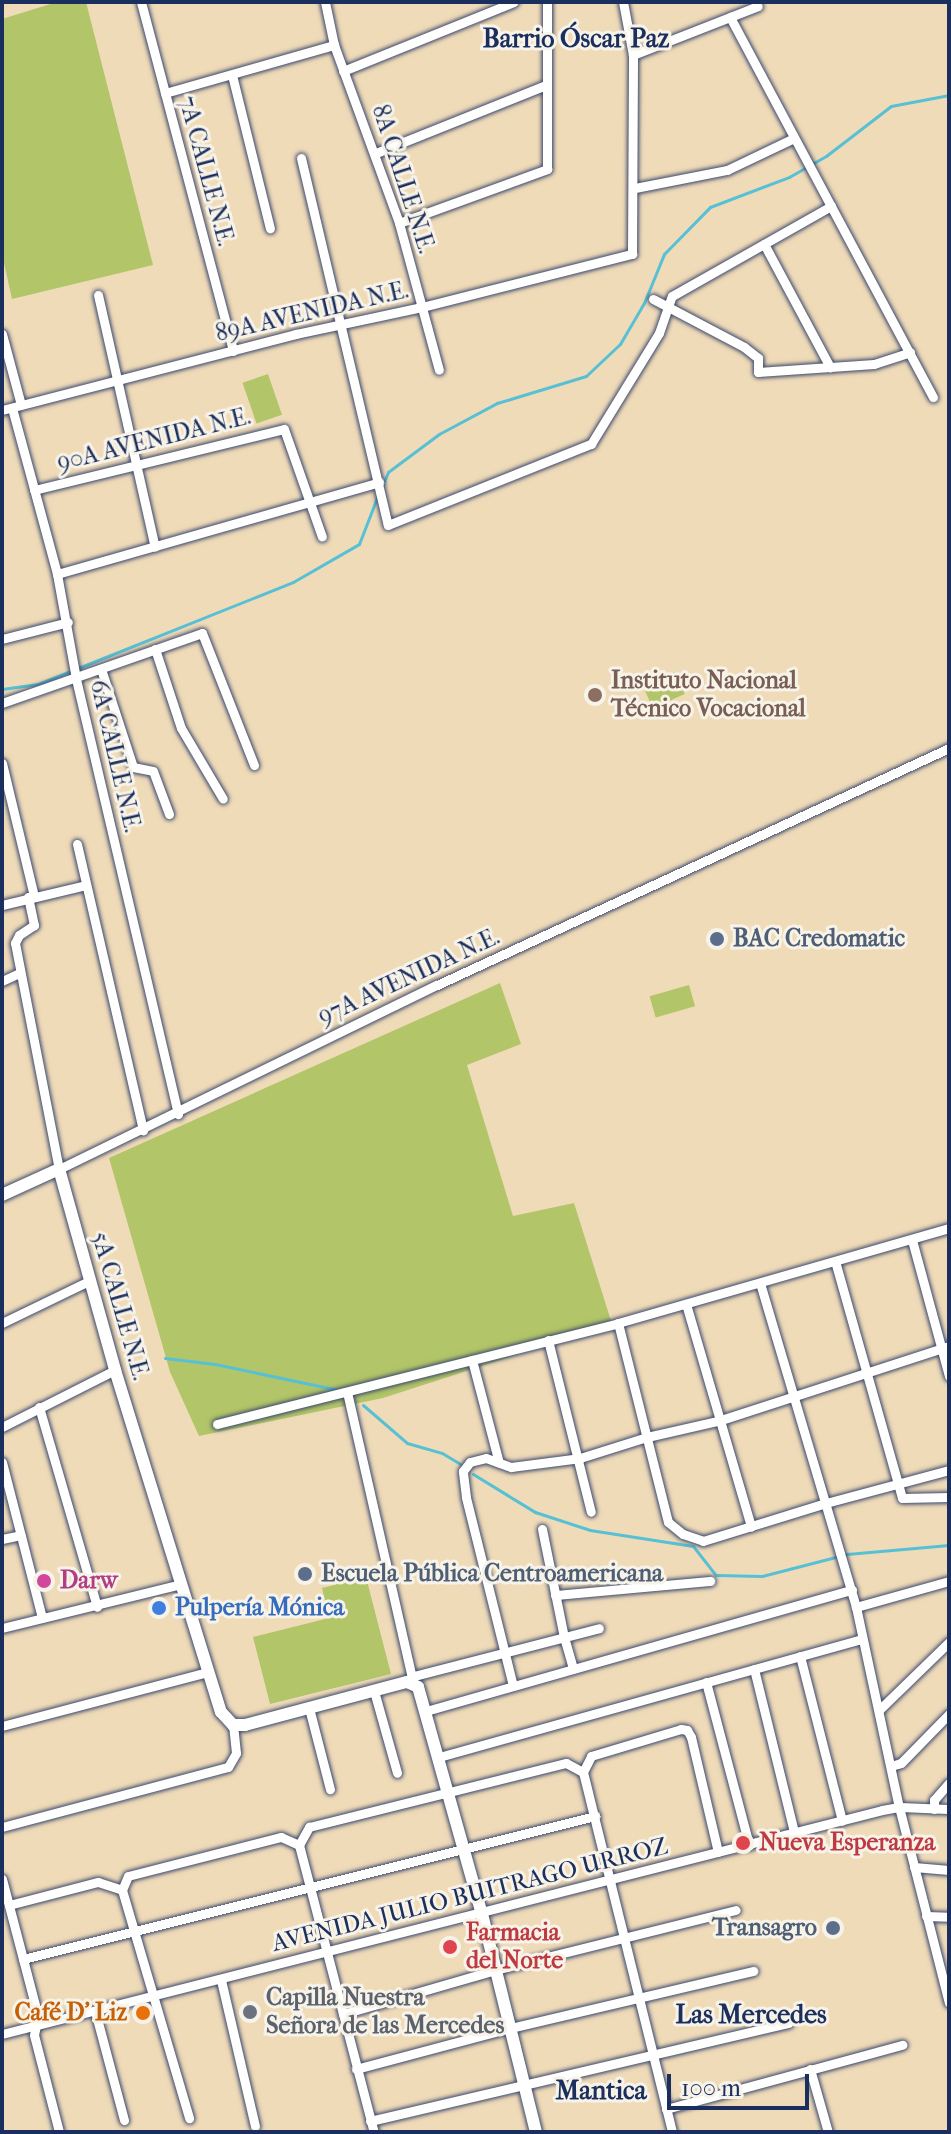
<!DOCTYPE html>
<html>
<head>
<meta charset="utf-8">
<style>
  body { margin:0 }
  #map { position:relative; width:951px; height:2134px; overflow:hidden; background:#f0dbb9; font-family:"IM FELL French Canon",serif }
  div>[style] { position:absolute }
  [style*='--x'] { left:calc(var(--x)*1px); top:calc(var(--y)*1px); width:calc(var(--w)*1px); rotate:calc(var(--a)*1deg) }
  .green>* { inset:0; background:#b2c568; transform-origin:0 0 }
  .stream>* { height:3px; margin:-1.5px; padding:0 1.5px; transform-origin:1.5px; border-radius:1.5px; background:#58c0d4 }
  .roads { filter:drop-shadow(0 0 2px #3b496c) drop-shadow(0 0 2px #3b496c) }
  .minor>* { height:9px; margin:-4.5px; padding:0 4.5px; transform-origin:4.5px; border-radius:4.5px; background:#fff }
  .tertiary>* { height:12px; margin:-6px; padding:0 6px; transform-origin:6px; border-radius:6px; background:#fff }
  .dots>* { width:22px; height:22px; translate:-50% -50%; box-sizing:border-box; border:4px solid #f7f3e8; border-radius:50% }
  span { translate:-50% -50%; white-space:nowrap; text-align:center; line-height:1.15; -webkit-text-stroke:6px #f7f3e8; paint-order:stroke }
  .street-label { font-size:24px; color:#1b2f5e }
  .education-label { font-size:24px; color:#785e54; font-weight:700 }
  .left { translate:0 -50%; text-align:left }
  .service-label { font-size:24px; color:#4e5e75; font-weight:700 }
  .right { translate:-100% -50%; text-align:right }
  .hotel-label { font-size:24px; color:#b23c85; font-weight:700 }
  .shop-label { font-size:24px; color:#366cbe; font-weight:700 }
  .health-label { font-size:24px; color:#be3a42; font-weight:700 }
  .worship-label { font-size:24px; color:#5b616d; font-weight:700 }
  .food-label { font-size:24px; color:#c56008; font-weight:700 }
  .neighbourhood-label { font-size:26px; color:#1b2f5e; font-weight:700 }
  .frame { position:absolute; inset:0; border:4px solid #1b2f5e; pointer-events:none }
  .scale { position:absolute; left:667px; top:2074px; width:142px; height:36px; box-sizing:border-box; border:4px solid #1b2f5e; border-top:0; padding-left:10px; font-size:24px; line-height:28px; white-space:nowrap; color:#1b2f5e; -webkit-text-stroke:6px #f7f3e8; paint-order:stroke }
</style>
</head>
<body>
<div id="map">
  <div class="green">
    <i style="clip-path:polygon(57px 2px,86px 2px,153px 265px,12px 299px,2px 254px,2px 19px)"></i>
    <i style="left:268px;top:374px;width:43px;height:27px;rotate:71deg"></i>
    <i style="left:675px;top:672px;width:24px;height:35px;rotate:66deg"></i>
    <i style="clip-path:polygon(500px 983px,521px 1044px,467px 1065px,513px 1216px,574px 1203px,612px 1324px,383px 1398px,199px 1436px,170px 1372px,109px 1158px)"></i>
    <i style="left:689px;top:985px;width:22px;height:41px;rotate:74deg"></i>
    <i style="clip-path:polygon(366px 1577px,391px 1674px,270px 1704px,253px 1637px,329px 1618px,322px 1588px)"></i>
  </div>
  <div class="stream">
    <i style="--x:383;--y:484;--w:13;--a:-67"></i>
    <i style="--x:388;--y:472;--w:64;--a:-36.7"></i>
    <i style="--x:439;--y:434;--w:66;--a:-28.1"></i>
    <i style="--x:497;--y:403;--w:93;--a:-16.9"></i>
    <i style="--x:586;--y:376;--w:47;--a:-43.3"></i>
    <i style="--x:620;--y:344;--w:48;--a:-59.7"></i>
    <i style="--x:644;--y:303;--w:53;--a:-67.8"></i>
    <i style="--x:664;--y:254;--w:66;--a:-45.6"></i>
    <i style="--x:710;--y:207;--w:85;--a:-20.8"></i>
    <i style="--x:789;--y:177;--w:43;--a:-29.6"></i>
    <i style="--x:826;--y:156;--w:82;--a:-37.6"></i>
    <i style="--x:891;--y:106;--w:59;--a:-10.7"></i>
    <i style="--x:2;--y:689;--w:36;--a:-8"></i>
    <i style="--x:38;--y:684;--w:275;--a:-21.8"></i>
    <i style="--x:293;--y:582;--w:76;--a:-29.9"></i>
    <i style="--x:359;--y:544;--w:53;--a:-68.8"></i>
    <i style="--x:165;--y:1358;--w:50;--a:6.8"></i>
    <i style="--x:215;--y:1364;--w:126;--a:11.9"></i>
    <i style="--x:363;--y:1405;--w:58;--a:40.8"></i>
    <i style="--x:407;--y:1443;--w:36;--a:16"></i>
    <i style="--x:442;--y:1453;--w:21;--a:31"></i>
    <i style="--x:473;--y:1474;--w:73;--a:31.5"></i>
    <i style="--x:535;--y:1512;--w:58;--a:18.1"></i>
    <i style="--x:590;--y:1530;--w:104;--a:8.8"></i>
    <i style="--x:693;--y:1546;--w:37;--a:52"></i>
    <i style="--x:716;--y:1575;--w:46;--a:1.2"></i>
    <i style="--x:762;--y:1576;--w:88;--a:-14.5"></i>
    <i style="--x:847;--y:1554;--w:102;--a:-5"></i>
  </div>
  <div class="roads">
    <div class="minor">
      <i style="--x:141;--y:2;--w:361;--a:75.2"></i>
      <i style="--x:325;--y:2;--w:44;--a:78.2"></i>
      <i style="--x:334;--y:45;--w:189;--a:69.9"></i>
      <i style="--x:399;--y:223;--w:152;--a:74.8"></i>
      <i style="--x:730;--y:17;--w:431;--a:61.9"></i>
      <i style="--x:633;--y:55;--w:134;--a:-21.4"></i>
      <i style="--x:343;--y:71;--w:184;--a:-22"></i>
      <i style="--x:232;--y:75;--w:158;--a:76.1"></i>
      <i style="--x:165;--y:93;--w:176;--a:-15.9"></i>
      <i style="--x:376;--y:153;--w:183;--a:-21.8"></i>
      <i style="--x:301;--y:158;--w:377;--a:76.7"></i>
      <i style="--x:388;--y:525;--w:219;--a:-21.8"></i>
      <i style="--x:591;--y:444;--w:130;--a:-58.5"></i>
      <i style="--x:659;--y:333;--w:39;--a:-71"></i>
      <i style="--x:672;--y:296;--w:183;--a:-29.5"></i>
      <i style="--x:635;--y:188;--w:94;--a:-11.1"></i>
      <i style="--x:727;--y:170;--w:74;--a:-25.5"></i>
      <i style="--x:399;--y:223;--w:158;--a:-20"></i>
      <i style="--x:547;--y:169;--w:167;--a:-90"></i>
      <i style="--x:764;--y:244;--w:140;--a:61.8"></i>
      <i style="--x:98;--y:295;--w:258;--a:77.3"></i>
      <i style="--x:653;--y:299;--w:103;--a:27.8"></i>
      <i style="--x:744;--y:347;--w:18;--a:38"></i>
      <i style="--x:758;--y:358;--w:14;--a:90"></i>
      <i style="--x:758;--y:372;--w:116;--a:-3.9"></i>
      <i style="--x:874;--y:364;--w:38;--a:-18"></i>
      <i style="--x:2;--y:334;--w:73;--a:75"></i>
      <i style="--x:12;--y:408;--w:172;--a:74.8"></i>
      <i style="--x:57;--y:574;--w:107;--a:79.7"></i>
      <i style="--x:76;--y:679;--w:447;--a:76.8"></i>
      <i style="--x:2;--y:410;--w:304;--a:-14.5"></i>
      <i style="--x:296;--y:334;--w:129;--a:-12.1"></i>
      <i style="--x:422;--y:307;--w:217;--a:-14.2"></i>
      <i style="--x:632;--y:254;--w:199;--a:-89.7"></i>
      <i style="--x:633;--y:55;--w:54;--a:-100.7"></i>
      <i style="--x:34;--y:490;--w:257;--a:-13.7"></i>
      <i style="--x:284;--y:429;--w:114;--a:70.6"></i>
      <i style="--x:57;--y:574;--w:335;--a:-15.9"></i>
      <i style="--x:2;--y:639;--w:68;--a:-14.4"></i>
      <i style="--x:155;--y:649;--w:83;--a:71.8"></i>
      <i style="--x:181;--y:728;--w:82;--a:59.4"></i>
      <i style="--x:101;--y:669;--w:103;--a:71.9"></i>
      <i style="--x:133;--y:767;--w:20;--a:11"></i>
      <i style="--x:153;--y:771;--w:46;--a:69.6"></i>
      <i style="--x:2;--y:703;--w:212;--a:-19.3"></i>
      <i style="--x:202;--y:633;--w:142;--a:68.5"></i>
      <i style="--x:2;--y:763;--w:137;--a:76.5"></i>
      <i style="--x:77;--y:844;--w:294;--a:77"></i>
      <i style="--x:28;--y:897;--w:29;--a:78"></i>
      <i style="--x:34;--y:925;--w:18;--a:146"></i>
      <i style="--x:19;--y:935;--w:9;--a:117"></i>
      <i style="--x:15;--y:943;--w:230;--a:79"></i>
      <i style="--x:59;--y:1169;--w:420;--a:-26"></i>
      <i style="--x:437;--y:985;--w:564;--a:-24.84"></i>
      <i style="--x:2;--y:905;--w:86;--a:-13.4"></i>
      <i style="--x:2;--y:981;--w:19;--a:-25"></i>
      <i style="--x:912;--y:1240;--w:141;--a:74.8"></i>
      <i style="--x:835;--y:1261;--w:246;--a:74.2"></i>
      <i style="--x:902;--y:1498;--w:47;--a:-1.2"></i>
      <i style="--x:760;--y:1283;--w:338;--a:73.5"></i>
      <i style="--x:686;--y:1304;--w:232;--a:73.7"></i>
      <i style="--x:2;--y:1323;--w:97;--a:-25.8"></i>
      <i style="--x:618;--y:1323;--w:205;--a:75.9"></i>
      <i style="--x:668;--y:1522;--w:19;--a:39"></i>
      <i style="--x:683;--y:1534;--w:21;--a:19"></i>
      <i style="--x:703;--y:1541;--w:129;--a:-17.2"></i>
      <i style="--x:826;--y:1503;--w:127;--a:-15"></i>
      <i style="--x:548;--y:1340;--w:177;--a:76"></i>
      <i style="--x:472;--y:1360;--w:106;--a:75.3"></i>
      <i style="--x:347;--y:1392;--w:298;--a:77.2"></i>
      <i style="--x:39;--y:1407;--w:208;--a:73.8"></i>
      <i style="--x:217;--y:1424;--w:414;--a:-14.1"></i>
      <i style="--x:618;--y:1323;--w:344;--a:-16"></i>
      <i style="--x:2;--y:1427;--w:127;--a:-26.8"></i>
      <i style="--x:2;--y:1462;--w:161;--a:75.6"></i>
      <i style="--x:542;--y:1529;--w:110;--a:78.5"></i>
      <i style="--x:564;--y:1637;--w:33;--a:74"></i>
      <i style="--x:2;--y:1539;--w:19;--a:-12"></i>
      <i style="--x:949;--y:1581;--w:97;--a:164.4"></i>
      <i style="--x:856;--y:1607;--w:205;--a:77.9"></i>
      <i style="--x:899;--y:1807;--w:202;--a:75.7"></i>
      <i style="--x:555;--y:1595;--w:156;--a:-5.2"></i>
      <i style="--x:2;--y:1628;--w:184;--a:-13.8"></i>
      <i style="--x:800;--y:1656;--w:170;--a:75.7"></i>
      <i style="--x:754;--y:1669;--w:168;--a:76.2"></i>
      <i style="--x:414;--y:1676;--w:191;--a:-14.5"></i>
      <i style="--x:706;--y:1682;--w:169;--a:75.2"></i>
      <i style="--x:513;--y:1686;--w:195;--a:-104"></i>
      <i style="--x:466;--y:1497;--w:26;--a:-97"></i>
      <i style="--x:463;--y:1471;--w:11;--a:-52"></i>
      <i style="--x:470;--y:1462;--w:16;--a:-14"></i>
      <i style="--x:486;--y:1458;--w:27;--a:20"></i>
      <i style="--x:511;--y:1467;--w:70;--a:-7.4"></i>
      <i style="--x:580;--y:1458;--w:70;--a:-17.4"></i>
      <i style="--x:647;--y:1437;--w:76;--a:-12.9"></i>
      <i style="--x:721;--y:1420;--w:240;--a:-18"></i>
      <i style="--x:374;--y:1691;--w:85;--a:74.3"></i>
      <i style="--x:309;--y:1708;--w:84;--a:75.5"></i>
      <i style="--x:879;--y:1710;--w:98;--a:-44.2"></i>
      <i style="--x:426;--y:1711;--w:443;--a:-15.9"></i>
      <i style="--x:2;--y:1726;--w:213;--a:-14.7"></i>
      <i style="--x:439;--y:1757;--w:438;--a:-15.6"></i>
      <i style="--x:891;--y:1766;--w:10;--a:-17"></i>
      <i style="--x:901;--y:1763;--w:69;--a:-45.6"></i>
      <i style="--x:583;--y:1772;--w:371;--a:76.1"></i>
      <i style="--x:934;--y:1809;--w:9;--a:-90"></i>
      <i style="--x:934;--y:1800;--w:23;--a:-49"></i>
      <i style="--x:2;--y:1827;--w:234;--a:-14.9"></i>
      <i style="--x:228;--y:1767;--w:16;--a:-60"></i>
      <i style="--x:236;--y:1753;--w:28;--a:-96"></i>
      <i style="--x:299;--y:1845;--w:297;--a:75.4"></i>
      <i style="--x:914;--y:1867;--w:35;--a:5"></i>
      <i style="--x:2;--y:1879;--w:142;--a:75.3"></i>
      <i style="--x:38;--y:2016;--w:19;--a:102"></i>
      <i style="--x:34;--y:2035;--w:100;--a:75.5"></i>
      <i style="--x:122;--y:1890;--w:238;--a:73.6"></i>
      <i style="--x:9;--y:1905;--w:92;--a:-14.5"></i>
      <i style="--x:98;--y:1882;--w:25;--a:18"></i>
      <i style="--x:122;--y:1890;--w:15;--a:-67"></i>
      <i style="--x:128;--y:1876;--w:158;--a:-14.3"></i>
      <i style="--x:281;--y:1837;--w:20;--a:24"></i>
      <i style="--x:299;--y:1845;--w:21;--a:-61"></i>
      <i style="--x:309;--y:1827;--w:265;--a:-14"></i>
      <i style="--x:566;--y:1763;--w:19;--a:28"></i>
      <i style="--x:583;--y:1772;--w:18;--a:-63"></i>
      <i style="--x:591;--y:1756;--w:94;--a:-16.7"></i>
      <i style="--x:681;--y:1729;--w:6;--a:9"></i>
      <i style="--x:687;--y:1730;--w:8;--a:60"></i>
      <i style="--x:691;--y:1737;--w:118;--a:76.8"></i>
      <i style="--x:926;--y:1916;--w:23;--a:2"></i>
      <i style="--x:23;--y:1959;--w:590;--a:-14.04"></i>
      <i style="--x:221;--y:1980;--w:150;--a:76.9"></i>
      <i style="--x:95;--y:2011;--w:113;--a:75.1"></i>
      <i style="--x:343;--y:2014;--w:158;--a:-16.1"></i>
      <i style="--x:495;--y:1970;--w:248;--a:-14"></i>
      <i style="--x:2;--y:2034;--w:908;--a:-14.28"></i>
      <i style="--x:882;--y:1810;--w:17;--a:-10"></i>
      <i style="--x:899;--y:1807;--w:50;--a:2.3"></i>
      <i style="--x:356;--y:2069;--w:159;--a:-14.9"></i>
      <i style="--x:510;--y:2028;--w:250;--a:-13.2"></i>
      <i style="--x:810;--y:2069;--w:66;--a:74.1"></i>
      <i style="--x:666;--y:2109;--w:245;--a:-15.2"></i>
      <i style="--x:370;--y:2121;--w:430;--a:-13.2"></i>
    </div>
    <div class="tertiary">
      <i style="--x:2;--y:1195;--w:63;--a:-24.5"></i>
      <i style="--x:59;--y:1169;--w:209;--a:74.4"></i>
      <i style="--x:115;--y:1370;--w:358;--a:72.8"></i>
      <i style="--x:221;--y:1712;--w:18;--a:47"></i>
      <i style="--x:233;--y:1725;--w:12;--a:0"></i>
      <i style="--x:245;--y:1725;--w:168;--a:-14.9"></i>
      <i style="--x:407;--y:1682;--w:12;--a:24"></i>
      <i style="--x:418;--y:1687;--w:236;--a:74.3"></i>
      <i style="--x:482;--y:1914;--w:225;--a:76.1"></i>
    </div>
  </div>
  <div class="dots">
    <i style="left:595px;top:695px;background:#8d6e63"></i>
    <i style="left:717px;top:939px;background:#5c6f8a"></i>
    <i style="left:305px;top:1574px;background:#5c6f8a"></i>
    <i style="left:44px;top:1581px;background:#d1479c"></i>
    <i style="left:159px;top:1608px;background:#3f7fe0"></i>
    <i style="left:743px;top:1843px;background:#e0444e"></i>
    <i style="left:833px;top:1928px;background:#5c6f8a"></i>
    <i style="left:450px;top:1947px;background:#e0444e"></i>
    <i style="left:250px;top:2012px;background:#6b7280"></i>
    <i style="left:143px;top:2013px;background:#e8710a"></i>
  </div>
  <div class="street-label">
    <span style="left:206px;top:171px;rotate:75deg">7A CALLE N.E.</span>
    <span style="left:403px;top:179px;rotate:72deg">8A CALLE N.E.</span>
    <span style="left:312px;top:312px;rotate:-13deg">89A AVENIDA N.E.</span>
    <span style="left:154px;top:440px;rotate:-14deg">90A AVENIDA N.E.</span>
    <span style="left:115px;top:756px;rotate:77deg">6A CALLE N.E.</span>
    <span style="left:409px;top:977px;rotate:-25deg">97A AVENIDA N.E.</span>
    <span style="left:120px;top:1306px;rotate:74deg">5A CALLE N.E.</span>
    <span style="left:470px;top:1895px;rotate:-14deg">AVENIDA JULIO BUITRAGO URROZ</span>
  </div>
  <div class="education-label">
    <span class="left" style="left:611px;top:695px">Instituto Nacional<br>Técnico Vocacional</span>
  </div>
  <div class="service-label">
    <span class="left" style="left:733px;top:939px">BAC Credomatic</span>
    <span class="left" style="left:321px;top:1574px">Escuela Pública Centroamericana</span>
    <span class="right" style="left:817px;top:1928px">Transagro</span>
  </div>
  <div class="hotel-label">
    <span class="left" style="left:60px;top:1581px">Darw</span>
  </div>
  <div class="shop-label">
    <span class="left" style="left:175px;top:1608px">Pulpería Mónica</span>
  </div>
  <div class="health-label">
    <span class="left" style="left:759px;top:1843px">Nueva Esperanza</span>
    <span class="left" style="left:466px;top:1947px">Farmacia<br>del Norte</span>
  </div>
  <div class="worship-label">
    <span class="left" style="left:266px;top:2012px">Capilla Nuestra<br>Señora de las Mercedes</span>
  </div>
  <div class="food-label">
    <span class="right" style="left:127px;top:2013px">Café D' Liz</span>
  </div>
  <div class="neighbourhood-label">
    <span style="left:576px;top:39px">Barrio Óscar Paz</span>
    <span style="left:751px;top:2015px">Las Mercedes</span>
    <span style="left:601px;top:2091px">Mantica</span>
  </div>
  <div class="frame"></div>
  <div class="scale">100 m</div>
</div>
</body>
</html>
